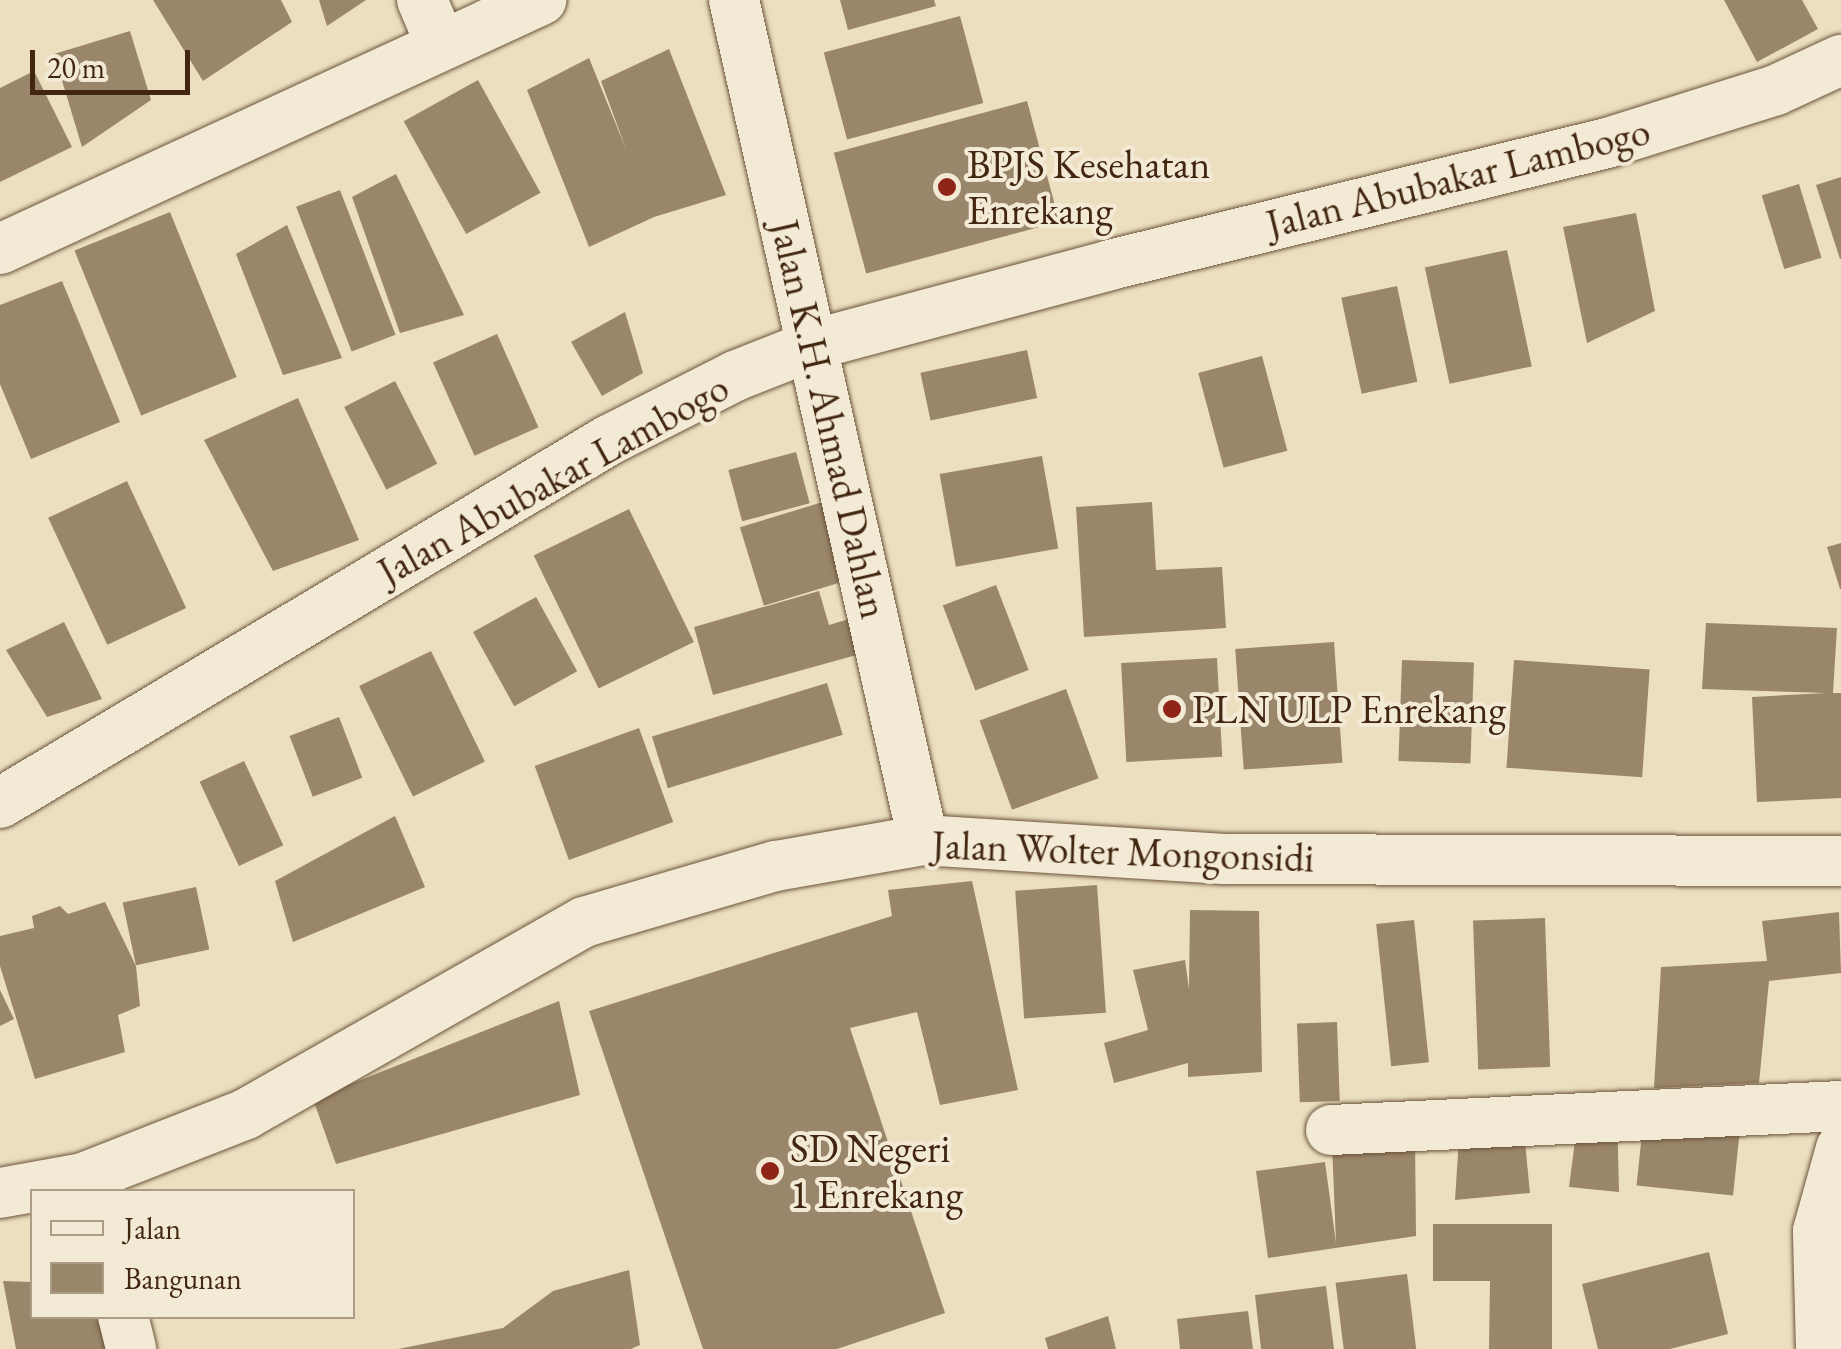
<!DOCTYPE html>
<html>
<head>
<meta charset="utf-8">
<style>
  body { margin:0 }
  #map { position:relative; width:1841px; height:1349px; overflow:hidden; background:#ecdfc0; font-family:"EB Garamond",serif }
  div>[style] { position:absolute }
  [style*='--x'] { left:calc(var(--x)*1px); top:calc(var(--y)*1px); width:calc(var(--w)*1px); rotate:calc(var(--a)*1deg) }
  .building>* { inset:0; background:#9a866b; transform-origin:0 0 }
  .roads { filter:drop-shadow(0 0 2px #6c543b) drop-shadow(0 0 2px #6c543b) }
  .minor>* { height:50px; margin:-25px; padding:0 25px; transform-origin:25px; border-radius:25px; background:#f3ead6 }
  .dots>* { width:28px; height:28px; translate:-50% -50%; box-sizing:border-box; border:5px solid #f3ead6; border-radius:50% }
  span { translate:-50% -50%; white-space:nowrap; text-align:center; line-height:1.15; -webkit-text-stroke:8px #f3ead6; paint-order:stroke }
  .poi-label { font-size:40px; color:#42260f }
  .left { translate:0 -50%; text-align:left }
  .street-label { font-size:40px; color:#42260f }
  .legend { position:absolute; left:30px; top:1189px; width:325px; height:130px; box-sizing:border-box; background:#f3ead6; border:2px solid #ac9c86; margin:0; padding:12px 18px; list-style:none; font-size:30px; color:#42260f }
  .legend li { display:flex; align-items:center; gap:20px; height:50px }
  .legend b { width:50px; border:2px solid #ac9c86 }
  .scale { position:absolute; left:30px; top:50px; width:160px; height:45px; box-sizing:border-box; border:5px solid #42260f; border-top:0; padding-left:12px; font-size:30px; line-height:35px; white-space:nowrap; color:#42260f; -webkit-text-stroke:8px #f3ead6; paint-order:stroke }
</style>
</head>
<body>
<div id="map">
  <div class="building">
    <i style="clip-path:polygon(153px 0,281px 0,292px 22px,203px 81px)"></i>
    <i style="clip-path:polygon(319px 0,366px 0,327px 26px)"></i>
    <i style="clip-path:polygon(840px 0,934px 0,936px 6px,848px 30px)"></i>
    <i style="clip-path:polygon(1724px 0,1802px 0,1818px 29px,1757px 62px)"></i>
    <i style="left:960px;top:16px;width:90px;height:141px;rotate:75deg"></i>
    <i style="clip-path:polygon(130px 31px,151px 100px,82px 147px,54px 54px)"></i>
    <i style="clip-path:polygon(669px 49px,726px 195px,654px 217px,589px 247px,527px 90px,589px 58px,626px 149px,601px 81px)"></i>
    <i style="clip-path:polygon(34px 71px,72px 147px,0 182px,0 88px)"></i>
    <i style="left:478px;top:80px;width:129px;height:85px;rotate:61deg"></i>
    <i style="left:1027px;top:101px;width:125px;height:200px;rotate:75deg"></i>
    <i style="clip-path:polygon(396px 174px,464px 315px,400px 333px,352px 197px)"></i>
    <i style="clip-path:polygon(1841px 177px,1841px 259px,1840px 259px,1816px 185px)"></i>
    <i style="left:1799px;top:184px;width:77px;height:39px;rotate:73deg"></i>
    <i style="left:340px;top:190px;width:155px;height:47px;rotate:69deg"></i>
    <i style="left:170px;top:212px;width:178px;height:103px;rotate:68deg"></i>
    <i style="clip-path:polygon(1636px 213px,1655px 311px,1587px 343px,1563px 227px)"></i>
    <i style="clip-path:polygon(287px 225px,342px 358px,283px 375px,236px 254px)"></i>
    <i style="left:1507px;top:250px;width:119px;height:84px;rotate:78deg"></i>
    <i style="clip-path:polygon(62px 281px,120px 422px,31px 459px,0 384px,0 305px)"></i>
    <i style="left:1397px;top:286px;width:98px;height:57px;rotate:78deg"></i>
    <i style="clip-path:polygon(625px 312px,643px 373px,602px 396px,571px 342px)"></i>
    <i style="left:497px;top:334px;width:102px;height:70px;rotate:66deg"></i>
    <i style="left:1027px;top:350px;width:49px;height:109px;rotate:78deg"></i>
    <i style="left:1262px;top:356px;width:98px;height:66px;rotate:75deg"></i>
    <i style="left:395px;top:381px;width:93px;height:57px;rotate:63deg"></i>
    <i style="clip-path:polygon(298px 398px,359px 540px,273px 571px,204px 440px)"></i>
    <i style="left:796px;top:452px;width:53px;height:70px;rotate:75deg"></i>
    <i style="left:1042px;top:456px;width:94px;height:104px;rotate:80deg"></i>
    <i style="left:127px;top:481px;width:140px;height:87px;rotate:65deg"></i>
    <i style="left:826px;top:501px;width:82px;height:90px;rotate:73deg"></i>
    <i style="clip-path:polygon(1152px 502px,1156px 570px,1222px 567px,1226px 628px,1084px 637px,1076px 507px)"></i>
    <i style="left:629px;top:509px;width:148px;height:106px;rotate:64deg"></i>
    <i style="clip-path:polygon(1841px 543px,1841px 589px,1840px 589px,1827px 547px)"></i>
    <i style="left:996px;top:585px;width:91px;height:57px;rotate:69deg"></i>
    <i style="clip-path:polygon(819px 591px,829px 625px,849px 619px,860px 654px,713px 695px,694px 627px)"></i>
    <i style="left:536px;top:597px;width:85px;height:72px;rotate:61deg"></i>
    <i style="clip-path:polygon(64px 622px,102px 699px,47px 717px,6px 650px)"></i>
    <i style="clip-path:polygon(1706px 623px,1837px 628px,1833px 693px,1841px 693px,1841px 798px,1757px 802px,1752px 697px,1826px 693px,1702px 689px)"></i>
    <i style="left:1334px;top:642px;width:121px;height:99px;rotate:86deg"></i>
    <i style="left:431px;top:651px;width:123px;height:80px;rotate:64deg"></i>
    <i style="left:1217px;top:658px;width:99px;height:96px;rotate:87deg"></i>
    <i style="left:1402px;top:660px;width:72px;height:101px;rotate:2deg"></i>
    <i style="left:1514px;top:660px;width:136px;height:108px;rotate:4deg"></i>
    <i style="left:827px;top:683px;width:54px;height:183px;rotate:73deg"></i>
    <i style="left:1066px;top:689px;width:95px;height:92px;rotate:70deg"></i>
    <i style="left:339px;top:717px;width:65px;height:53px;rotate:69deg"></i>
    <i style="left:639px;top:728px;width:100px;height:111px;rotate:70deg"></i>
    <i style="left:244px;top:761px;width:93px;height:49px;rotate:65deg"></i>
    <i style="clip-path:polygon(395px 816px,425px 887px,293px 942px,275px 881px)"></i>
    <i style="clip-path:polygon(972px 881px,1018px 1090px,940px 1105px,917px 1012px,850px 1028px,945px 1313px,837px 1349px,703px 1349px,589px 1011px,892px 916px,888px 890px)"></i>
    <i style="left:1097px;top:885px;width:128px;height:82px;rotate:86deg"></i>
    <i style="left:196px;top:887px;width:64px;height:75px;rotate:78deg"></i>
    <i style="clip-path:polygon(105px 902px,136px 966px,140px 1006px,118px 1015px,125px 1052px,35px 1079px,0 966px,0 936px,34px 928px,32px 916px,60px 906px,68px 914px)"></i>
    <i style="clip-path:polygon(1190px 910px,1259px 911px,1262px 1072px,1188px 1077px,1188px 1063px,1114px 1083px,1104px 1043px,1148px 1030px,1133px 970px,1185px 960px,1189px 989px)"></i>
    <i style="clip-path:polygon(1839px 912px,1841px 973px,1769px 981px,1759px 1083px,1654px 1088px,1661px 967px,1767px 961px,1762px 921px)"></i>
    <i style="left:1545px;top:918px;width:149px;height:72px;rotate:88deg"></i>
    <i style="left:1414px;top:920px;width:143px;height:38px;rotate:84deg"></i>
    <i style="clip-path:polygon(0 990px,14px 1019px,0 1026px)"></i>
    <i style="clip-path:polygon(559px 1001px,580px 1095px,336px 1164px,313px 1099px)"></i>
    <i style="left:1337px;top:1022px;width:79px;height:40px;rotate:88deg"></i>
    <i style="clip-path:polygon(1521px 1102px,1530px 1193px,1455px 1200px,1461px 1108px)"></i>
    <i style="clip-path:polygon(1617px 1109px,1619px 1192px,1569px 1187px,1579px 1110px)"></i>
    <i style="left:1742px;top:1110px;width:86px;height:97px;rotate:96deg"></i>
    <i style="clip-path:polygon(1415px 1138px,1416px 1236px,1268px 1258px,1256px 1171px,1325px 1162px,1336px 1243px,1332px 1144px)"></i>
    <i style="clip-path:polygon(1433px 1224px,1552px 1224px,1552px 1349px,1489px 1349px,1490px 1281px,1433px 1281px)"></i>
    <i style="clip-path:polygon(1709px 1252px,1728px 1334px,1670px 1349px,1598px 1349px,1582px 1284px)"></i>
    <i style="clip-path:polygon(629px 1270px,640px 1345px,631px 1349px,398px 1349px,503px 1328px,553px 1291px)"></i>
    <i style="left:1407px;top:1274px;width:76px;height:72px;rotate:83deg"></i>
    <i style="clip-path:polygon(3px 1281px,32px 1282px,32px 1316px,96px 1316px,108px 1349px,16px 1349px)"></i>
    <i style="clip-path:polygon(1326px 1286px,1334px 1349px,1261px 1349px,1255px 1295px)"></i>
    <i style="clip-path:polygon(1248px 1311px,1253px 1349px,1180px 1349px,1177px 1319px)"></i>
    <i style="clip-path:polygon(1108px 1316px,1116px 1349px,1048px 1349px,1045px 1338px)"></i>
  </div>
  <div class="roads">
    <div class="minor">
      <i style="--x:422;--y:0;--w:49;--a:67.1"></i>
      <i style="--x:734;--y:0;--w:861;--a:77.32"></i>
      <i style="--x:0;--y:249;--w:596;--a:-24.71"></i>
      <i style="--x:0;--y:803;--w:709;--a:-30.8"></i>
      <i style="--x:609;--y:440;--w:141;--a:-26.9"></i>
      <i style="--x:735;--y:376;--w:87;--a:-21.6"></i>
      <i style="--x:816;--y:344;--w:304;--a:-15"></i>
      <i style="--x:1110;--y:265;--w:512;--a:-13.79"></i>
      <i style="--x:1607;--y:143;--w:177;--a:-17.4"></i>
      <i style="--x:1776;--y:90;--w:72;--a:-24.8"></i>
      <i style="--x:1331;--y:1130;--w:511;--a:-2.69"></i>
      <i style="--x:0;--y:1193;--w:84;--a:-10.2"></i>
      <i style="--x:83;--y:1178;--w:175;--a:-21.4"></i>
      <i style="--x:246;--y:1114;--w:389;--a:-29.6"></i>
      <i style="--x:584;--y:922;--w:200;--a:-16.3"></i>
      <i style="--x:776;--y:866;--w:149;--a:-10"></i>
      <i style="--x:923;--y:840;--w:301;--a:3.6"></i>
      <i style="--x:1223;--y:859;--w:618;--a:0.19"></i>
      <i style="--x:123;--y:1316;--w:34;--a:76"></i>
      <i style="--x:1821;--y:1349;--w:118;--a:-91.5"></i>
      <i style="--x:1818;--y:1231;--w:86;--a:-74.5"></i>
    </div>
  </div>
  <div class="dots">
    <i style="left:947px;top:187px;background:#8f2418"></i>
    <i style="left:1172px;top:709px;background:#8f2418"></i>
    <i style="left:770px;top:1171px;background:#8f2418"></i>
  </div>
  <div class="poi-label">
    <span class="left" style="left:967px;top:187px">BPJS Kesehatan<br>Enrekang</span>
    <span class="left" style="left:1192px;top:709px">PLN ULP Enrekang</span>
    <span class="left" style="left:790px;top:1171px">SD Negeri<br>1 Enrekang</span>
  </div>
  <div class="street-label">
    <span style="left:1458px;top:177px;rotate:-14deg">Jalan Abubakar Lambogo</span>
    <span style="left:830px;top:419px;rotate:77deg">Jalan K.H. Ahmad Dahlan</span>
    <span style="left:553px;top:479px;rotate:-29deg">Jalan Abubakar Lambogo</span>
    <span style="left:1123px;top:851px;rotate:2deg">Jalan Wolter Mongonsidi</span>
  </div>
  <ul class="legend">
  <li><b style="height:12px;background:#f3ead6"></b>Jalan</li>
  <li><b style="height:28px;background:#9a866b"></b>Bangunan</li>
  </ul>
  <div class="scale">20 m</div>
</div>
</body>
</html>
